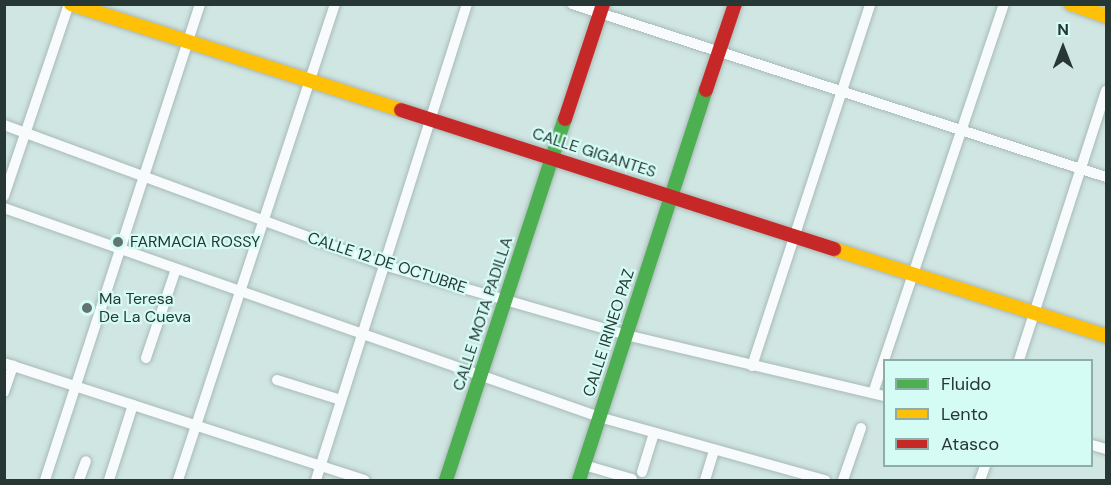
<!DOCTYPE html>
<html>
<head>
<meta charset="utf-8">
<style>
  body { margin:0 }
  #map { position:relative; width:1111px; height:485px; overflow:hidden; background:#d0e6e2; font-family:"DM Sans",sans-serif }
  div>[style] { position:absolute }
  [style*='--x'] { left:calc(var(--x)*1px); top:calc(var(--y)*1px); width:calc(var(--w)*1px); rotate:calc(var(--a)*1deg) }
  .roads { filter:drop-shadow(0 0 2px #a8b9b7) drop-shadow(0 0 2px #a8b9b7) }
  .street>* { height:10px; margin:-5px; padding:0 5px; transform-origin:5px; border-radius:5px; background:#f8fbfb }
  .fast>* { height:14px; margin:-7px; padding:0 7px; transform-origin:7px; border-radius:7px; background:#4caf50 }
  .slow>* { height:14px; margin:-7px; padding:0 7px; transform-origin:7px; border-radius:7px; background:#ffc107 }
  .jam>* { height:14px; margin:-7px; padding:0 7px; transform-origin:7px; border-radius:7px; background:#c62828 }
  .dots>* { width:16px; height:16px; translate:-50% -50%; box-sizing:border-box; border:3px solid #d4fcf5; border-radius:50% }
  span { translate:-50% -50%; white-space:nowrap; text-align:center; line-height:1.15; -webkit-text-stroke:4.5px #d4fcf5; paint-order:stroke }
  .street-label { font-size:16px; color:#273734 }
  .poi-label { font-size:16px; color:#273734 }
  .left { translate:0 -50%; text-align:left }
  .frame { position:absolute; inset:0; border:6px solid #273734; pointer-events:none }
  .legend { position:absolute; left:883px; top:359px; width:210px; height:108px; box-sizing:border-box; background:#d4fcf5; border:2px solid #8fada8; margin:0; padding:8px 10px; list-style:none; font-size:18px; color:#273734 }
  .legend li { display:flex; align-items:center; gap:12px; height:30px }
  .legend b { width:30px; border:2px solid #8fada8 }
  .north { position:absolute; left:1033px; top:18px; width:60px; height:60px; -webkit-text-stroke:4px #d4fcf5; paint-order:stroke; rotate:0deg; font-size:16px; font-weight:700; line-height:24px; text-align:center; color:#273734 }
  .north::after { content:''; display:block; margin:auto; width:21px; height:27px; background:#273734; clip-path:polygon(50% 0,100% 100%,50% 72%,0 100%) }
</style>
</head>
<body>
<div id="map">
  <div class="roads">
    <div class="street">
      <i style="--x:572;--y:4;--w:561;--a:17.95"></i>
      <i style="--x:4;--y:125;--w:405;--a:20.2"></i>
      <i style="--x:384;--y:265;--w:252;--a:16.1"></i>
      <i style="--x:626;--y:335;--w:265;--a:13.3"></i>
      <i style="--x:4;--y:196;--w:203;--a:-71.3"></i>
      <i style="--x:4;--y:208;--w:631;--a:19.35"></i>
      <i style="--x:599;--y:417;--w:235;--a:15.6"></i>
      <i style="--x:146;--y:358;--w:94;--a:-71.4"></i>
      <i style="--x:1019;--y:360;--w:283;--a:-72.1"></i>
      <i style="--x:4;--y:363;--w:379;--a:18"></i>
      <i style="--x:752;--y:366;--w:381;--a:-71.9"></i>
      <i style="--x:277;--y:380;--w:67;--a:17.4"></i>
      <i style="--x:4;--y:392;--w:28;--a:-71"></i>
      <i style="--x:873;--y:393;--w:410;--a:-71.4"></i>
      <i style="--x:1092;--y:445;--w:15;--a:16"></i>
      <i style="--x:584;--y:465;--w:50;--a:16.3"></i>
      <i style="--x:642;--y:472;--w:41;--a:-72.9"></i>
      <i style="--x:45;--y:480;--w:501;--a:-71.96"></i>
      <i style="--x:79;--y:480;--w:20;--a:-70"></i>
      <i style="--x:109;--y:480;--w:79;--a:-72.3"></i>
      <i style="--x:178;--y:480;--w:501;--a:-71.75"></i>
      <i style="--x:316;--y:480;--w:499;--a:-72.4"></i>
      <i style="--x:705;--y:480;--w:31;--a:-73"></i>
      <i style="--x:843;--y:480;--w:55;--a:-70.9"></i>
      <i style="--x:980;--y:480;--w:15;--a:-70"></i>
    </div>
    <div class="fast">
      <i style="--x:446;--y:480;--w:380;--a:-71.8"></i>
      <i style="--x:579;--y:480;--w:410;--a:-72"></i>
    </div>
    <div class="slow">
      <i style="--x:71;--y:4;--w:347;--a:17.8"></i>
      <i style="--x:1071;--y:4;--w:37;--a:19"></i>
      <i style="--x:834;--y:249;--w:286;--a:17.7"></i>
    </div>
    <div class="jam">
      <i style="--x:706;--y:90;--w:91;--a:-71.4"></i>
      <i style="--x:401;--y:110;--w:455;--a:17.8"></i>
      <i style="--x:565;--y:119;--w:121;--a:-71.7"></i>
    </div>
  </div>
  <div class="dots">
    <i style="left:118px;top:242px;background:#627471"></i>
    <i style="left:87px;top:308px;background:#627471"></i>
  </div>
  <div class="street-label">
    <span style="left:594px;top:153px;rotate:18deg">CALLE GIGANTES</span>
    <span style="left:387px;top:263px;rotate:18deg">CALLE 12 DE OCTUBRE</span>
    <span style="left:483px;top:314px;rotate:-72deg">CALLE MOTA PADILLA</span>
    <span style="left:609px;top:333px;rotate:-72deg">CALLE IRINEO PAZ</span>
  </div>
  <div class="poi-label">
    <span class="left" style="left:130px;top:242px">FARMACIA ROSSY</span>
    <span class="left" style="left:99px;top:308px">Ma Teresa<br>De La Cueva</span>
  </div>
  <div class="frame"></div>
  <ul class="legend">
  <li><b style="height:8px;background:#4caf50"></b>Fluido</li>
  <li><b style="height:8px;background:#ffc107"></b>Lento</li>
  <li><b style="height:8px;background:#c62828"></b>Atasco</li>
  </ul>
  <div class="north">N</div>
</div>
</body>
</html>
